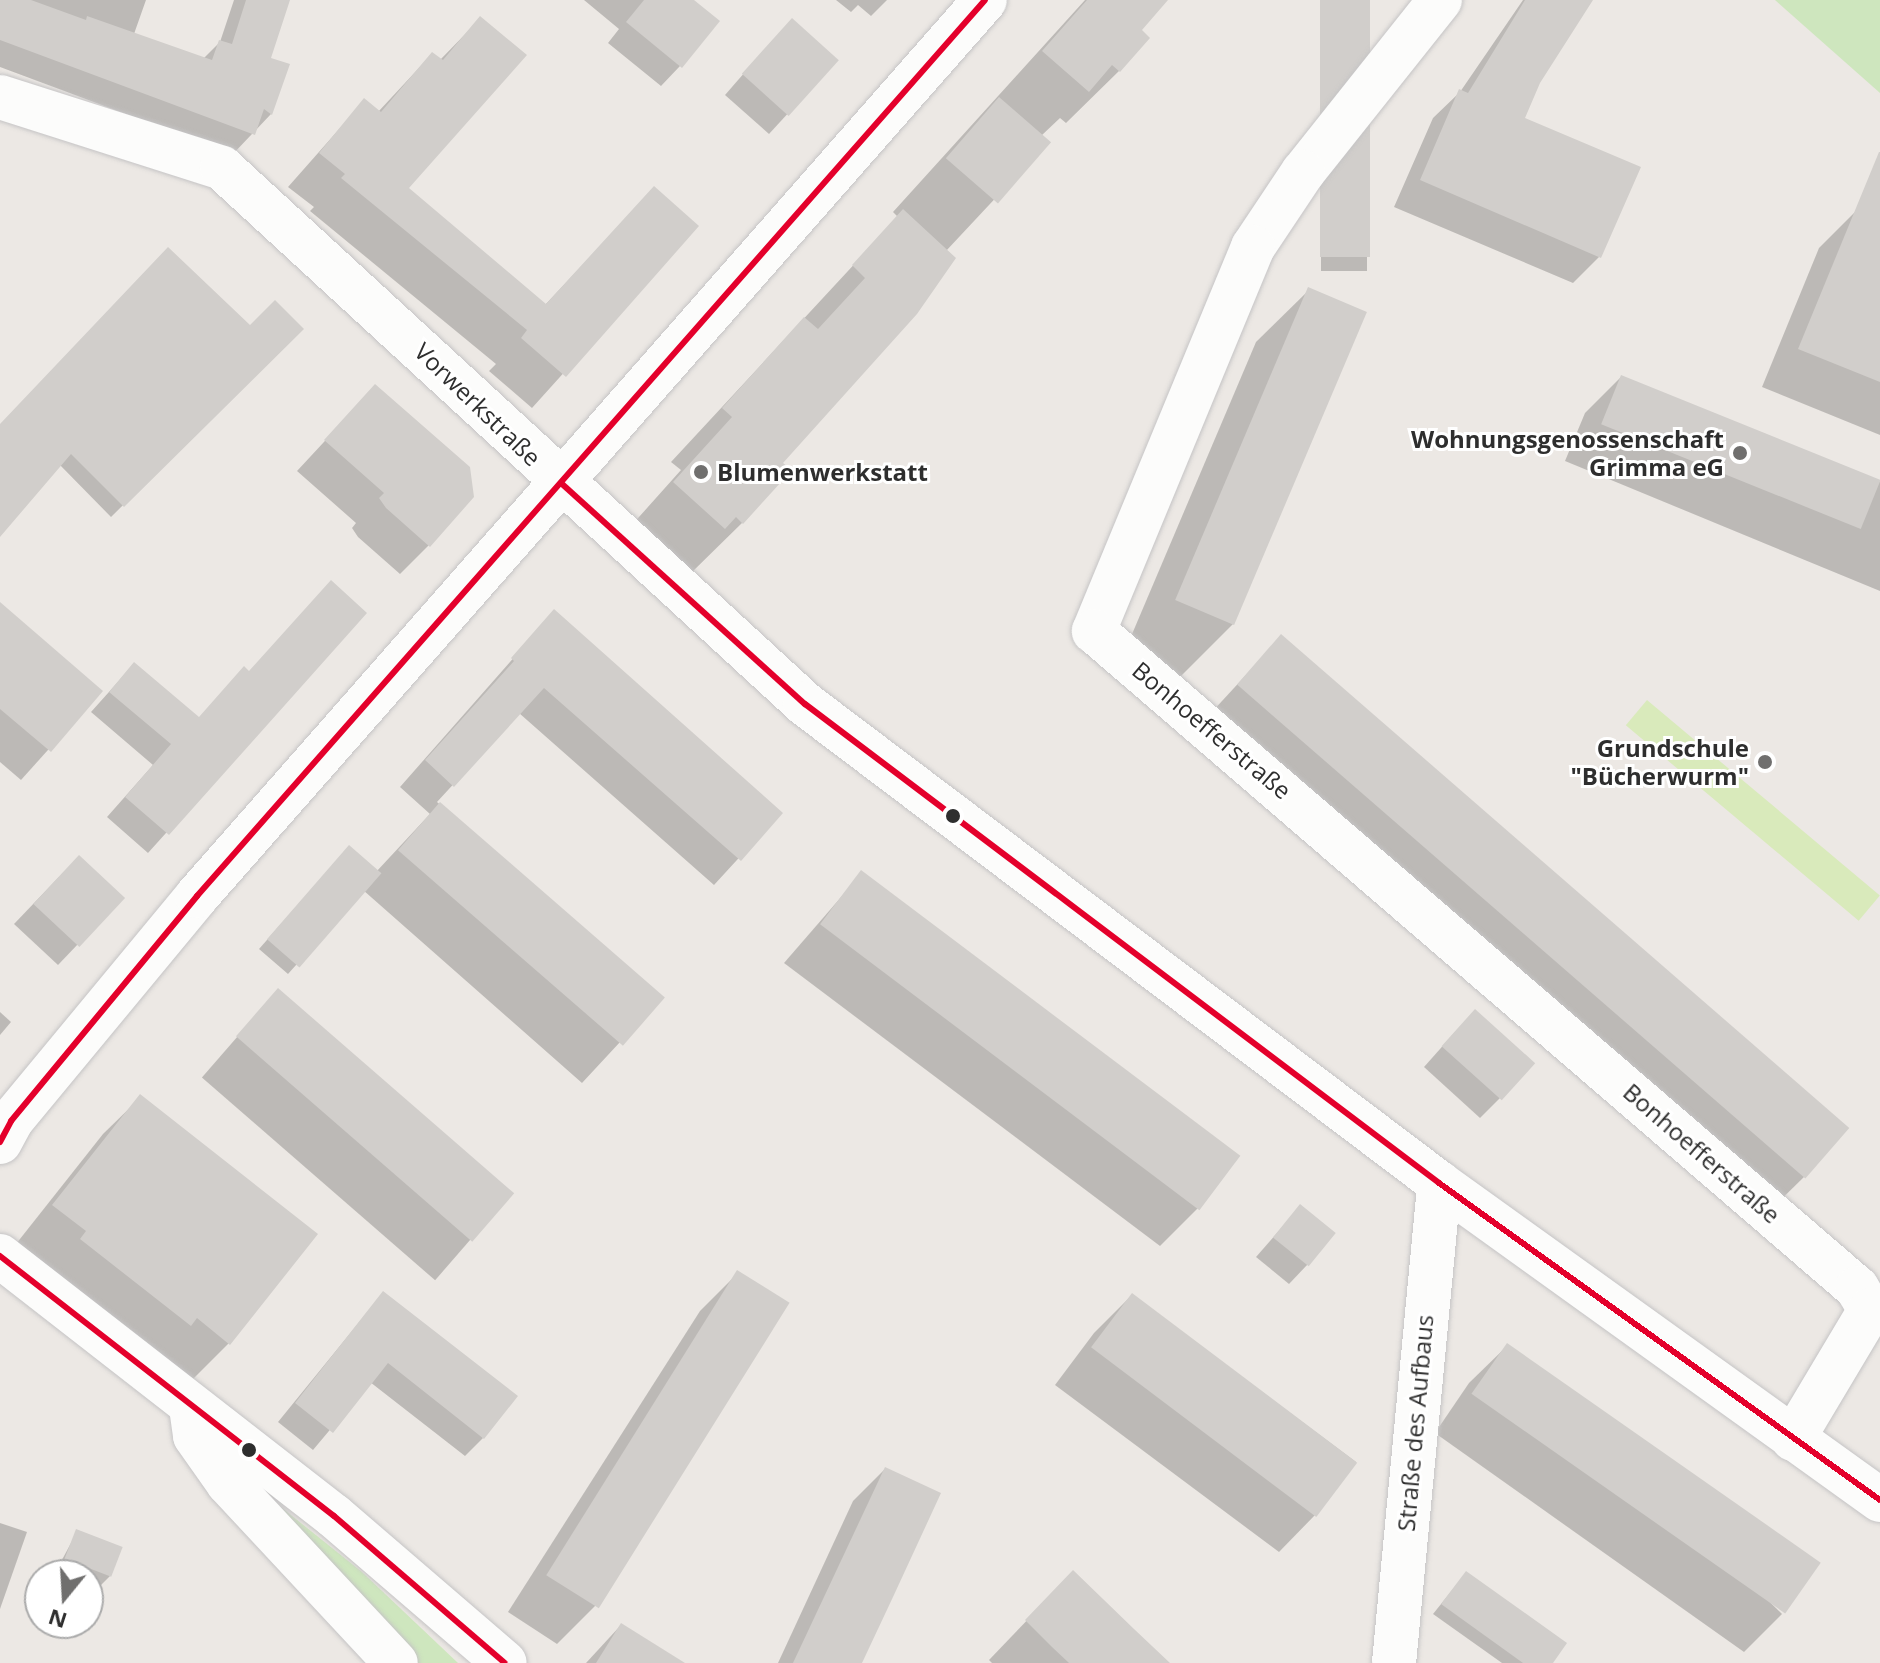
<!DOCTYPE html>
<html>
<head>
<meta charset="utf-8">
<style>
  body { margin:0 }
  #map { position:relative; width:1880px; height:1663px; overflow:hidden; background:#ece8e4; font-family:"Open Sans",sans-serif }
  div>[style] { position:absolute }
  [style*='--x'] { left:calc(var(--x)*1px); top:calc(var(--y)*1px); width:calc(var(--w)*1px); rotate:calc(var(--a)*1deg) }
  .green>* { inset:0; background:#cee6be }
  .pitch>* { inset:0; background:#d9eabb; transform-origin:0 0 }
  .shadow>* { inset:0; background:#0003; transform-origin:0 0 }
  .building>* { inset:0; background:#d1cecb; transform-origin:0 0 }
  .roads { filter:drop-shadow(0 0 2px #c5c4c5) drop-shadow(0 0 2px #c5c4c5) }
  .minor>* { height:44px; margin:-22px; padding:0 22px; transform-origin:22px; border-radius:22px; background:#fcfcfb }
  .bus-1>* { height:6px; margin:-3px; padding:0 3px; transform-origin:3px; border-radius:3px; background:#e4002b }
  .dots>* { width:22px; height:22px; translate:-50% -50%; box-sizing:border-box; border:4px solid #fff; border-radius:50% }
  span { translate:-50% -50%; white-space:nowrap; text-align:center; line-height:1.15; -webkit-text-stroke:6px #fff; paint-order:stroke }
  .street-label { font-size:24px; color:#2e2e2e }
  .poi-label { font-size:24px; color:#2e2e2e; font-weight:700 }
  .right { translate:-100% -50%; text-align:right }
  .left { translate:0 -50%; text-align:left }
  .north { position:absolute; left:24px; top:1559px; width:80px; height:80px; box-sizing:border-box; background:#fff; border:2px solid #ababab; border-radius:50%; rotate:198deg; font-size:22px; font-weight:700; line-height:32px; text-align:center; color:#2e2e2e }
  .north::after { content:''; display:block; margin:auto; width:28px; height:36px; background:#706f6e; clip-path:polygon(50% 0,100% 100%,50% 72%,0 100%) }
</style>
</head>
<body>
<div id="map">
  <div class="green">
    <i style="clip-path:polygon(1775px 0,1880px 0,1880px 93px)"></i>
    <i style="clip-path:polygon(246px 1479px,362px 1572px,458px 1663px,410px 1663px)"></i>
  </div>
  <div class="pitch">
    <i style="left:1647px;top:700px;width:304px;height:33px;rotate:40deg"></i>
  </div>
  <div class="shadow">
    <i style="clip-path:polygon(0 0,146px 0,134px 34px,203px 59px,220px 42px,234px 0,288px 0,269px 59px,287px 65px,271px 114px,233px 154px,0 67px)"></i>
    <i style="clip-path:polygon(584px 0,691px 0,680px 66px,661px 86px,608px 43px,619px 29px)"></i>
    <i style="clip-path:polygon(836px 0,887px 0,871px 16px,858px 5px,851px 12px)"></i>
    <i style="clip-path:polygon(1085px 0,1154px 0,1119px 71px,1066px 123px,1060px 118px,1041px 136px,1048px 142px,946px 251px,781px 463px,742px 523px,689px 575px,622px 536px,681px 470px,671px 462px,898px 217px,893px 212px)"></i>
    <i style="left:1321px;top:0;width:46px;height:271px"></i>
    <i style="clip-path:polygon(1523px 0,1563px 0,1523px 119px,1600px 256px,1573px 283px,1394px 207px,1433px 118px,1460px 92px)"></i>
    <i style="clip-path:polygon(480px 19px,406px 188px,545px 305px,654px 189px,696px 226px,532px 408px,489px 371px,496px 364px,310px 211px,314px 207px,288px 187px,364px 101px,378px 112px,432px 54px,440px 60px)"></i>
    <i style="clip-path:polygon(773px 40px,837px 60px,769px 134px,725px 95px)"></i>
    <i style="clip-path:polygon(1857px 210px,1880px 219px,1880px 435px,1762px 387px,1819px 248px)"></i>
    <i style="clip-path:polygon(1309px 290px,1233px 624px,1180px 677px,1124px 653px,1256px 342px)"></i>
    <i style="clip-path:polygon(250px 328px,301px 329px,111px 517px,59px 464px,0 532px,0 426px)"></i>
    <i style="clip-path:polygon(1621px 377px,1880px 482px,1880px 591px,1565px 461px,1585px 413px)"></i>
    <i style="clip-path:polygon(375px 387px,429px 545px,400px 574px,358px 537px,352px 528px,356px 523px,297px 471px)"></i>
    <i style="clip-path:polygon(0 605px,101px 691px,21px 780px,0 762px)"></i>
    <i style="clip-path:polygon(554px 612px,780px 813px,714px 885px,519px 713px,437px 802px,660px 999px,582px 1083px,363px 890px,288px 974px,259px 949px,340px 857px,376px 872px,430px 814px,400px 787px)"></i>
    <i style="clip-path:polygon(364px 613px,148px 853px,107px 817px,153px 765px,91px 712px,134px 664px,198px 719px,248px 673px)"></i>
    <i style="clip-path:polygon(1281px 637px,1806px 1175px,1753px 1227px,1187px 739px)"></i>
    <i style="clip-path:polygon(862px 873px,1198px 1208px,1160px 1246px,784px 963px)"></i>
    <i style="clip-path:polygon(59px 877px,122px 898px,58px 965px,14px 924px)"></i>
    <i style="left:278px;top:990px;width:309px;height:116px;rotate:41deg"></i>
    <i style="clip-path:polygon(0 1012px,11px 1022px,0 1035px)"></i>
    <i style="clip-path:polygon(1456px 1031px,1500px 1098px,1480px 1118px,1424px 1067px)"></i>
    <i style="clip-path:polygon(141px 1097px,229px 1343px,191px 1381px,16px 1244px,103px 1134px)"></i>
    <i style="clip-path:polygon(1300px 1207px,1308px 1264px,1289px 1284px,1256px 1257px)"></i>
    <i style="clip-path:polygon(738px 1273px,595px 1606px,557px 1644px,508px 1612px,700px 1311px)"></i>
    <i style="clip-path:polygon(383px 1293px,483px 1438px,465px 1456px,370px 1382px,313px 1450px,278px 1422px)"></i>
    <i style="clip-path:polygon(1132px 1295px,1356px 1462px,1316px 1514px,1279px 1552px,1055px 1385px,1094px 1333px)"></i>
    <i style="clip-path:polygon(1507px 1346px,1782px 1614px,1744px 1652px,1435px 1433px,1469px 1383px)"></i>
    <i style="clip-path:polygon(885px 1469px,859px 1663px,778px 1663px,853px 1501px)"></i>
    <i style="clip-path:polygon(0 1523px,27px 1532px,0 1609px)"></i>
    <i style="clip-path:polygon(77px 1532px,110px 1576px,101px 1585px,88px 1575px,57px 1569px)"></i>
    <i style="clip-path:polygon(1466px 1573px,1550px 1663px,1502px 1663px,1433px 1614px)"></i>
    <i style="clip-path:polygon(1036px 1611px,1167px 1663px,992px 1663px,989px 1660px)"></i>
    <i style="clip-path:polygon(621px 1625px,681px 1663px,586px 1663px)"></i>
  </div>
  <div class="building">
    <i style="clip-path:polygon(0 0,31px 0,86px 20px,87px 16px,212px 60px,219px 40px,232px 44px,246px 0,290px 0,271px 58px,290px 64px,272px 115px,264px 109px,255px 135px,0 40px)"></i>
    <i style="clip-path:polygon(644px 0,694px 0,720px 21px,682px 68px,626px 22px)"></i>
    <i style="clip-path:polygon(1087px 0,1168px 0,1142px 30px,1150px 38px,1120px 72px,1112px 65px,1089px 92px,1042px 51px)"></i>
    <i style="left:1320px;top:0;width:50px;height:257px"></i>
    <i style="clip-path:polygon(1525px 0,1593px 0,1540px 83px,1525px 118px,1641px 167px,1601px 258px,1420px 180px,1459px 89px,1468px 93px)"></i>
    <i style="clip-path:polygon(480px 16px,527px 55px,409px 188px,546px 304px,654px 186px,699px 226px,566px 377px,521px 338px,527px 330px,341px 178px,345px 174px,319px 153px,364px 98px,381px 112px,432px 52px,443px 60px)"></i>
    <i style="left:792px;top:18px;width:63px;height:75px;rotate:42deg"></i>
    <i style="left:999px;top:97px;width:69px;height:81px;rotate:41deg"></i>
    <i style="clip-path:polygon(1879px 152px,1880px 152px,1880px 382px,1798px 349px)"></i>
    <i style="clip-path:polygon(903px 209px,956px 258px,917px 314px,783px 463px,792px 470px,743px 524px,736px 517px,725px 529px,673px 482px,732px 417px,722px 408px,804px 317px,818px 329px,865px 278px,852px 265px)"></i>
    <i style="clip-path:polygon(168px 247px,250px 325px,275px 300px,304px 329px,124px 507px,71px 454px,0 537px,0 424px)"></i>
    <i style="left:1308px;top:287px;width:64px;height:340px;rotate:23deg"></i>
    <i style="left:1621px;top:375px;width:280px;height:53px;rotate:22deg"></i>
    <i style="clip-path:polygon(375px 384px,470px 467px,474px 497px,430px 547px,386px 508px,379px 498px,384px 493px,324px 440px)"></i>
    <i style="clip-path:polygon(331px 580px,367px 613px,169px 835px,125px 797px,171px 744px,109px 692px,134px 662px,199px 717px,244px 666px,249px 671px)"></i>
    <i style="clip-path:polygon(0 602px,103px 691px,51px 752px,0 709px)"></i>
    <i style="clip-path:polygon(554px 609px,783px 813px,741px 861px,544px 688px,454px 787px,425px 760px,514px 661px,511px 658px)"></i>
    <i style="left:1281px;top:634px;width:753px;height:67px;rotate:41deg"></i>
    <i style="left:440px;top:802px;width:298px;height:64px;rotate:41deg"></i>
    <i style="left:349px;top:845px;width:43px;height:125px;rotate:41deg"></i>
    <i style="left:79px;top:855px;width:63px;height:67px;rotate:43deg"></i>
    <i style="left:861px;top:870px;width:475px;height:68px;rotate:37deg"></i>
    <i style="left:278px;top:988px;width:313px;height:64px;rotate:41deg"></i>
    <i style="left:1475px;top:1009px;width:81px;height:50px;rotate:42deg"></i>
    <i style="clip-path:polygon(140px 1094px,318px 1234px,230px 1345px,197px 1318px,191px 1326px,80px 1239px,86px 1231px,52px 1205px)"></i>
    <i style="left:1300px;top:1204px;width:46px;height:43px;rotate:39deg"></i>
    <i style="left:737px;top:1270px;width:62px;height:360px;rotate:32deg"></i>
    <i style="clip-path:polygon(383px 1291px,518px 1396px,484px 1439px,388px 1363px,333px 1433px,295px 1403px)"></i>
    <i style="left:1132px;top:1293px;width:282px;height:68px;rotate:37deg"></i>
    <i style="left:1507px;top:1343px;width:383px;height:62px;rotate:35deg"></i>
    <i style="clip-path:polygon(885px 1467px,941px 1493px,893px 1597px,862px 1663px,793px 1663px)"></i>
    <i style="left:76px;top:1529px;width:50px;height:32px;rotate:21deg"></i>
    <i style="clip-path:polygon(1073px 1570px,1134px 1629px,1170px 1663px,1069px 1663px,1052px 1647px,1025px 1620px)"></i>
    <i style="clip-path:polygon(1466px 1571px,1567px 1643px,1553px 1663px,1523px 1663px,1441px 1604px)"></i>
    <i style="clip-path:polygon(621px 1623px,685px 1663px,596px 1663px)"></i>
  </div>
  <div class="roads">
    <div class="minor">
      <i style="--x:1440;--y:0;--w:220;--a:128.5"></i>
      <i style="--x:1303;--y:172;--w:90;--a:123.7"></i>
      <i style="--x:1253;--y:247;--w:416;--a:112.5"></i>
      <i style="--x:1094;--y:631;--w:1007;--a:40.73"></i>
      <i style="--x:1857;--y:1288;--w:26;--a:59"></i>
      <i style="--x:0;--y:97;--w:233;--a:17.7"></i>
      <i style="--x:222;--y:168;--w:792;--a:42.59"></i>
      <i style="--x:805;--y:704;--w:795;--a:37.07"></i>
      <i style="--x:1439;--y:1183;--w:543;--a:35.71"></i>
      <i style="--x:0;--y:1142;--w:24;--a:-62"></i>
      <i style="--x:11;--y:1121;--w:292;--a:-50.4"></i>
      <i style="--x:197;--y:896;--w:1193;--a:-48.67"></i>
      <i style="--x:0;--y:1256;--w:423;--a:37.9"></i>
      <i style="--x:334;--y:1516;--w:225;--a:40.7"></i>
      <i style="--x:191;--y:1407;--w:29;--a:82"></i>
      <i style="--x:195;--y:1436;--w:57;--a:54.9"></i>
      <i style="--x:228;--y:1483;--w:246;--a:47"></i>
      <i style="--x:1793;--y:1439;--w:150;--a:-59.2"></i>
      <i style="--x:1870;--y:1310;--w:11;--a:-22"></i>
      <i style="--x:1394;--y:1663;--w:482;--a:-84.6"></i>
    </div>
  </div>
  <div class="bus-1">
    <i style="--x:561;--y:483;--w:329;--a:42.2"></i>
    <i style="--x:805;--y:704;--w:795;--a:37.07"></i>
    <i style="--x:1439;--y:1183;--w:543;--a:35.71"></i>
    <i style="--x:0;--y:1142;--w:24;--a:-62"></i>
    <i style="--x:11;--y:1121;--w:292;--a:-50.4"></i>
    <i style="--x:197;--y:896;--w:1193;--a:-48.67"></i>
    <i style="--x:0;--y:1256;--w:423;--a:37.9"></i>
    <i style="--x:334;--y:1516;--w:225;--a:40.7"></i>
  </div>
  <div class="dots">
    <i style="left:1740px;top:453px;background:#706f6e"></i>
    <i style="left:701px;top:472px;background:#706f6e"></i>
    <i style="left:1765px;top:762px;background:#706f6e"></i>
    <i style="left:953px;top:816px;background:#2e2e2e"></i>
    <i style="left:249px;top:1450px;background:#2e2e2e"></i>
  </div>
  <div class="street-label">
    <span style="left:478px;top:404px;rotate:44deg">Vorwerkstraße</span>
    <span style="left:1212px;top:730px;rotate:40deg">Bonhoefferstraße</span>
    <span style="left:1702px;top:1153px;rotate:41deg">Bonhoefferstraße</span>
    <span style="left:1415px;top:1423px;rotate:-85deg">Straße des Aufbaus</span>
  </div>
  <div class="poi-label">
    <span class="right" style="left:1724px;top:453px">Wohnungsgenossenschaft<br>Grimma eG</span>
    <span class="left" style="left:717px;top:472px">Blumenwerkstatt</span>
    <span class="right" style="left:1749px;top:762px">Grundschule<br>"Bücherwurm"</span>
  </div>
  <div class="north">N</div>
</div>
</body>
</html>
